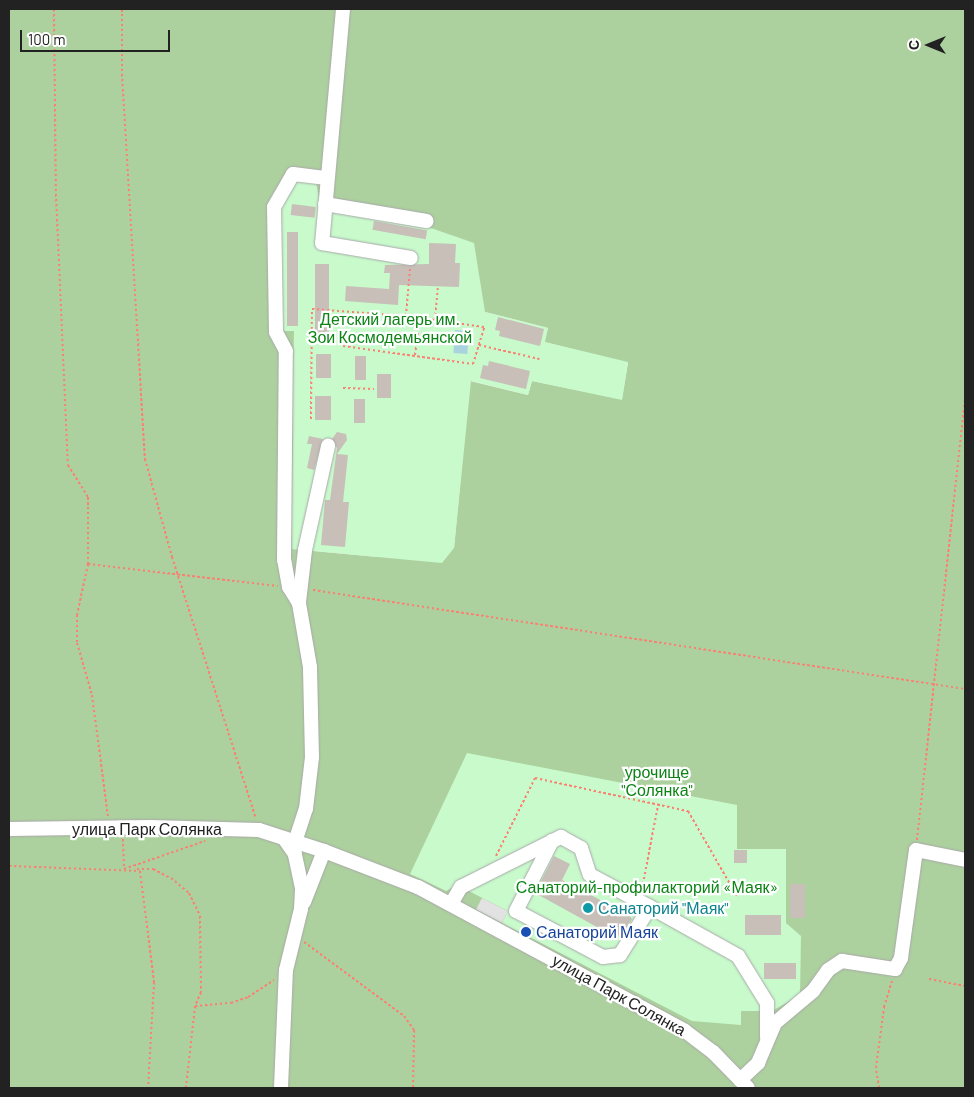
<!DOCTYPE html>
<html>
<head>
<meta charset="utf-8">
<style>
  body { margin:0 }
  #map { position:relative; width:974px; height:1097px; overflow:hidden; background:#f2efe9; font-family:Barlow,sans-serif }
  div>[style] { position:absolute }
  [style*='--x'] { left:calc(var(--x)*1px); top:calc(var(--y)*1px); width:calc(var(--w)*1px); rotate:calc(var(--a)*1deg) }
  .forest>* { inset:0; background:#add19e }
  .park>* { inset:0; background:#c8facc }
  .parking>* { inset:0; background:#e2e2e2; transform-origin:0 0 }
  .water>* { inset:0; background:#aad3df; transform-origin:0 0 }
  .building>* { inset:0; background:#c7bfb8; transform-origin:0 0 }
  .path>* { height:2px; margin-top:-1px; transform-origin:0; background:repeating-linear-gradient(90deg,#fa8072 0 2.5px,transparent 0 5px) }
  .roads { filter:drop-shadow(0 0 1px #a9a9a9) drop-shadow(0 0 1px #a9a9a9) }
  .minor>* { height:14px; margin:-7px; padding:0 7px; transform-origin:7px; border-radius:7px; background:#fff }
  .dots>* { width:14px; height:14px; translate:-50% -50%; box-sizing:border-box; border:2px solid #fff; border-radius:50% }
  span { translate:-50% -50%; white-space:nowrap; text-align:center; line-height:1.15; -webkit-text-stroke:4.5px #fff; paint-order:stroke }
  .park-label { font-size:16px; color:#0c8416 }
  .street-label { font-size:16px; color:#222 }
  .culture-label { font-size:16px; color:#0d838f }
  .left { translate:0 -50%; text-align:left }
  .transit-label { font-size:16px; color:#164399 }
  .frame { position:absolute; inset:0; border:10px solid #222; pointer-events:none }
  .north { position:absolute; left:904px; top:20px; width:50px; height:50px; -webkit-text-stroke:4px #fff; paint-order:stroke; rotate:270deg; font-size:14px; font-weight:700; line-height:20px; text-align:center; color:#222 }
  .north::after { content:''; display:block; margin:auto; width:18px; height:22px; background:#222; clip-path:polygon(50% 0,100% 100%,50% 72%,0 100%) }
  .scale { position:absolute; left:20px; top:30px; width:150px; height:22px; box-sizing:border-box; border:2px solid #222; border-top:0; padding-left:6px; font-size:15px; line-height:18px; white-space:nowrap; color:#222; -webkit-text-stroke:4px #fff; paint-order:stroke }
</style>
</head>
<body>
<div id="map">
  <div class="forest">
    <i style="clip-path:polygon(evenodd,9px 9px,965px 9px,965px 1088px,9px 1088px,9px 9px,485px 312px,548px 328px,544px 342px,628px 363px,622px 399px,532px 381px,528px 395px,470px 381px,454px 548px,378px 557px,292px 549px,294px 331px,282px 331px,485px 312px)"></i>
  </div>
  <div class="park">
    <i style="clip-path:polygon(296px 179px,316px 182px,321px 209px,428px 227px,474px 243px,485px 312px,548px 328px,545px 342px,628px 362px,622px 400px,532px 381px,528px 395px,471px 381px,454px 548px,442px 563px,292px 549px,294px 331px,282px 331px,280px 210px)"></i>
    <i style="clip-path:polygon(467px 753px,737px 805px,737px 849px,786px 849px,786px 923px,801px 936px,800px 995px,772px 1011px,741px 1011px,741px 1025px,692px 1021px,502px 923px,508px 911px,457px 885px,446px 891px,410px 874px)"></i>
  </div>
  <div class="parking">
    <i style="left:482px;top:898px;width:29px;height:13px;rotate:27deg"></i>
  </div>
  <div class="water">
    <i style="left:455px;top:330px;width:14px;height:23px;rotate:4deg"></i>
  </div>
  <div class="building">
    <i style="left:292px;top:204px;width:24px;height:11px;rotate:7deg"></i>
    <i style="left:374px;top:221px;width:54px;height:9px;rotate:10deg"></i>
    <i style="left:287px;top:232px;width:11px;height:94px"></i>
    <i style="clip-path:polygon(429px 243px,456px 244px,455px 263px,460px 263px,459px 287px,399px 285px,398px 305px,345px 301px,346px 286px,389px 289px,390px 273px,384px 273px,385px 265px,429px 264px)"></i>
    <i style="left:315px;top:264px;width:14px;height:74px"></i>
    <i style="clip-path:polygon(498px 317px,544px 329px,540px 346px,499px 336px,500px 331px,495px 330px)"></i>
    <i style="left:316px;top:354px;width:15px;height:24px"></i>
    <i style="left:355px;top:356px;width:11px;height:24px"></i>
    <i style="clip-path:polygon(489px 361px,530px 371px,526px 389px,480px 378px,483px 365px,488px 366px)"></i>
    <i style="left:377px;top:374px;width:14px;height:24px"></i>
    <i style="left:315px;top:396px;width:16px;height:24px"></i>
    <i style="left:354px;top:399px;width:11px;height:24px"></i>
    <i style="clip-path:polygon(337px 432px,346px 434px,347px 440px,337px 454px,348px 455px,343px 502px,349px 502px,345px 547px,321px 545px,325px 500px,330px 500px,337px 448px,332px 439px)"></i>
    <i style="clip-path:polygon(309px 436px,323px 439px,314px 470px,307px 468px,312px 444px,307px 444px)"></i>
    <i style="left:734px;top:850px;width:13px;height:13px"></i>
    <i style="clip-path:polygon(554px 856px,570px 864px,562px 880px,629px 915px,632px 919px,624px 932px,621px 931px,617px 938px,535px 893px)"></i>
    <i style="left:790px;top:884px;width:15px;height:34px"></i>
    <i style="left:745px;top:915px;width:36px;height:20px"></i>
    <i style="left:764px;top:963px;width:32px;height:16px"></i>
  </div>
  <div class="path">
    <i style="--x:54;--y:9;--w:185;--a:89.4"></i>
    <i style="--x:56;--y:194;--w:271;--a:87.5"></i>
    <i style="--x:68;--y:465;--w:38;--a:58"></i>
    <i style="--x:88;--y:497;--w:67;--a:90"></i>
    <i style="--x:88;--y:564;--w:52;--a:102.2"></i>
    <i style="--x:77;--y:615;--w:28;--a:90"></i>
    <i style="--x:77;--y:643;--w:54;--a:73.9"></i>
    <i style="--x:92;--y:695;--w:122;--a:82.5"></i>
    <i style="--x:122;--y:9;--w:65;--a:90"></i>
    <i style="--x:122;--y:74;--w:386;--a:86.6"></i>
    <i style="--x:145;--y:459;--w:102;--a:74.6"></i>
    <i style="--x:172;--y:557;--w:275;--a:72.2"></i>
    <i style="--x:435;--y:320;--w:32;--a:-85"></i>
    <i style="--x:479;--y:345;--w:62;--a:13.1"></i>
    <i style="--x:343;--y:346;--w:131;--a:7.9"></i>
    <i style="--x:473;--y:364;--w:39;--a:-73"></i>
    <i style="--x:484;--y:327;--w:78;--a:-171.9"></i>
    <i style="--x:415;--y:355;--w:37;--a:-82"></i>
    <i style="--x:343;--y:388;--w:31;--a:2"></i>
    <i style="--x:311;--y:419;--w:110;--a:-89.5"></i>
    <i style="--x:312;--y:309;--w:94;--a:4.3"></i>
    <i style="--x:406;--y:316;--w:48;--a:-85.2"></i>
    <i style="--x:88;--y:564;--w:191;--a:6.6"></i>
    <i style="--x:313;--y:590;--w:659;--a:8.63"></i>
    <i style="--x:123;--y:839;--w:30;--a:88"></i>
    <i style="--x:124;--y:869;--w:86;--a:-19.1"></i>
    <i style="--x:917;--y:840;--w:444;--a:-83.8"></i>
    <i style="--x:496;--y:856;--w:87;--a:-63.4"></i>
    <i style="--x:535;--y:778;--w:157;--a:12.2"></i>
    <i style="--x:688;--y:811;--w:100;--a:60.1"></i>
    <i style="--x:9;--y:866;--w:131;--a:2.2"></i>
    <i style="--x:140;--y:871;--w:112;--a:82.8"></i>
    <i style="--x:154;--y:982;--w:106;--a:93.2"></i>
    <i style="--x:137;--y:869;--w:16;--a:0"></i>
    <i style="--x:153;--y:869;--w:20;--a:27"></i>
    <i style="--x:171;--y:878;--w:23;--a:40"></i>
    <i style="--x:189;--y:893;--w:25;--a:64"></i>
    <i style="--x:200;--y:916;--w:76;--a:89.2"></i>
    <i style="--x:201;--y:992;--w:15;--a:113"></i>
    <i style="--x:195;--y:1006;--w:82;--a:96.3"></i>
    <i style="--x:642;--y:889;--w:86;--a:-79.2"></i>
    <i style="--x:304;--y:942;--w:124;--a:36.5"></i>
    <i style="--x:404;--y:1016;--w:17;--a:54"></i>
    <i style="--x:414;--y:1030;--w:58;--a:91"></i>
    <i style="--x:929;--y:979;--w:37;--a:11"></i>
    <i style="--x:195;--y:1006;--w:36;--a:-5"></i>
    <i style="--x:231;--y:1003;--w:18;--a:-19"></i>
    <i style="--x:248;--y:997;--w:31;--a:-33"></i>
    <i style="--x:879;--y:1088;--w:20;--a:-99"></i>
    <i style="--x:876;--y:1068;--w:62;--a:-82.5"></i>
    <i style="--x:884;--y:1007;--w:28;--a:-73"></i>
  </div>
  <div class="roads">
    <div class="minor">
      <i style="--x:343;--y:9;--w:235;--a:95.1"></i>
      <i style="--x:322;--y:243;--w:90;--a:9.6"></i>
      <i style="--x:325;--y:204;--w:103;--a:9.5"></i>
      <i style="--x:299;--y:602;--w:52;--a:-83.4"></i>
      <i style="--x:305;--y:550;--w:107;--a:-77.5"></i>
      <i style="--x:9;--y:829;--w:141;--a:-0.8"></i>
      <i style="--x:150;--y:827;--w:109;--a:1.6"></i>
      <i style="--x:259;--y:830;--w:68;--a:17.9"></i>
      <i style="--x:324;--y:851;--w:101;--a:21"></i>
      <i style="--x:418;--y:887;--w:303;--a:28.3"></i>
      <i style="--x:685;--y:1031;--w:35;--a:37"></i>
      <i style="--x:713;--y:1052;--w:50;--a:45.8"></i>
      <i style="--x:295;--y:842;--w:35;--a:-72"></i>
      <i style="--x:306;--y:809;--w:52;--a:-83.4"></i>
      <i style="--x:312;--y:757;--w:90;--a:-91.3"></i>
      <i style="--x:310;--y:667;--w:65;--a:-99.8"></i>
      <i style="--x:299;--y:603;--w:19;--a:-122"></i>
      <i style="--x:289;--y:587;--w:27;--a:-100"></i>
      <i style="--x:284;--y:560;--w:209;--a:-89.5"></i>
      <i style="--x:286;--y:351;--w:21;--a:-118"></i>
      <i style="--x:276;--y:332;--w:125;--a:-90.9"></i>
      <i style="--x:274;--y:207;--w:38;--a:-60"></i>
      <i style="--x:293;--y:174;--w:34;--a:7"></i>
      <i style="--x:304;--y:902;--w:55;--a:-68.6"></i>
      <i style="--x:451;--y:904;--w:20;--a:-60"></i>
      <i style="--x:461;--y:887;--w:112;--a:-26.6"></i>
      <i style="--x:561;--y:837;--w:23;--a:29"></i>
      <i style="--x:581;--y:848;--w:28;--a:72"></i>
      <i style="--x:590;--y:875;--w:68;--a:28.1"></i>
      <i style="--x:650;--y:907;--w:57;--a:122"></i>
      <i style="--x:620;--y:955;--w:17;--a:173"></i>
      <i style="--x:603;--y:957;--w:98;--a:-152.1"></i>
      <i style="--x:516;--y:911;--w:79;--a:-62.8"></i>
      <i style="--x:650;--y:907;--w:101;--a:29.1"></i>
      <i style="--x:738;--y:956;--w:55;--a:58.3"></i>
      <i style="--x:767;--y:1003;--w:34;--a:90"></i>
      <i style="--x:740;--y:1080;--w:25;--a:-43"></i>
      <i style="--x:758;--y:1063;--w:43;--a:-67"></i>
      <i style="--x:775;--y:1023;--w:50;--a:-40.1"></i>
      <i style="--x:813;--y:991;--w:26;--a:-54"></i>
      <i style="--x:828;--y:970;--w:17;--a:-33"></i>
      <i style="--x:842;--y:961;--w:54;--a:8.6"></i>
      <i style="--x:895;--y:969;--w:13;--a:-61"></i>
      <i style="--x:901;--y:958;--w:109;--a:-82.1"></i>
      <i style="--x:916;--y:850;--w:50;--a:11.5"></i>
      <i style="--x:281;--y:1088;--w:118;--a:-87.6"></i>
      <i style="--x:286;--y:970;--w:63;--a:-76.2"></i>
      <i style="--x:301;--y:909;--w:21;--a:-87"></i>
      <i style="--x:302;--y:888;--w:35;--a:-102"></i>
      <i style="--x:295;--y:854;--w:19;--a:-125"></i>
    </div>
  </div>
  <div class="dots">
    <i style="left:588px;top:908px;background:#0f9aa8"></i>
    <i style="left:526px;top:932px;background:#1a4fb4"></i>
  </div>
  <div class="park-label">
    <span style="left:390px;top:328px">Детский лагерь им.<br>Зои Космодемьянской</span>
    <span style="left:657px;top:781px">урочище<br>"Солянка"</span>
    <span style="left:647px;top:887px">Санаторий-профилакторий «Маяк»</span>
  </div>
  <div class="street-label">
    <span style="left:147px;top:829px">улица Парк Солянка</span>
    <span style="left:619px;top:995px;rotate:29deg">улица Парк Солянка</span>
  </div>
  <div class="culture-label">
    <span class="left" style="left:598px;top:908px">Санаторий "Маяк"</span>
  </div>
  <div class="transit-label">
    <span class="left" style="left:536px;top:932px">Санаторий Маяк</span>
  </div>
  <div class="frame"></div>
  <div class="north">С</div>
  <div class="scale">100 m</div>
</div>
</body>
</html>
